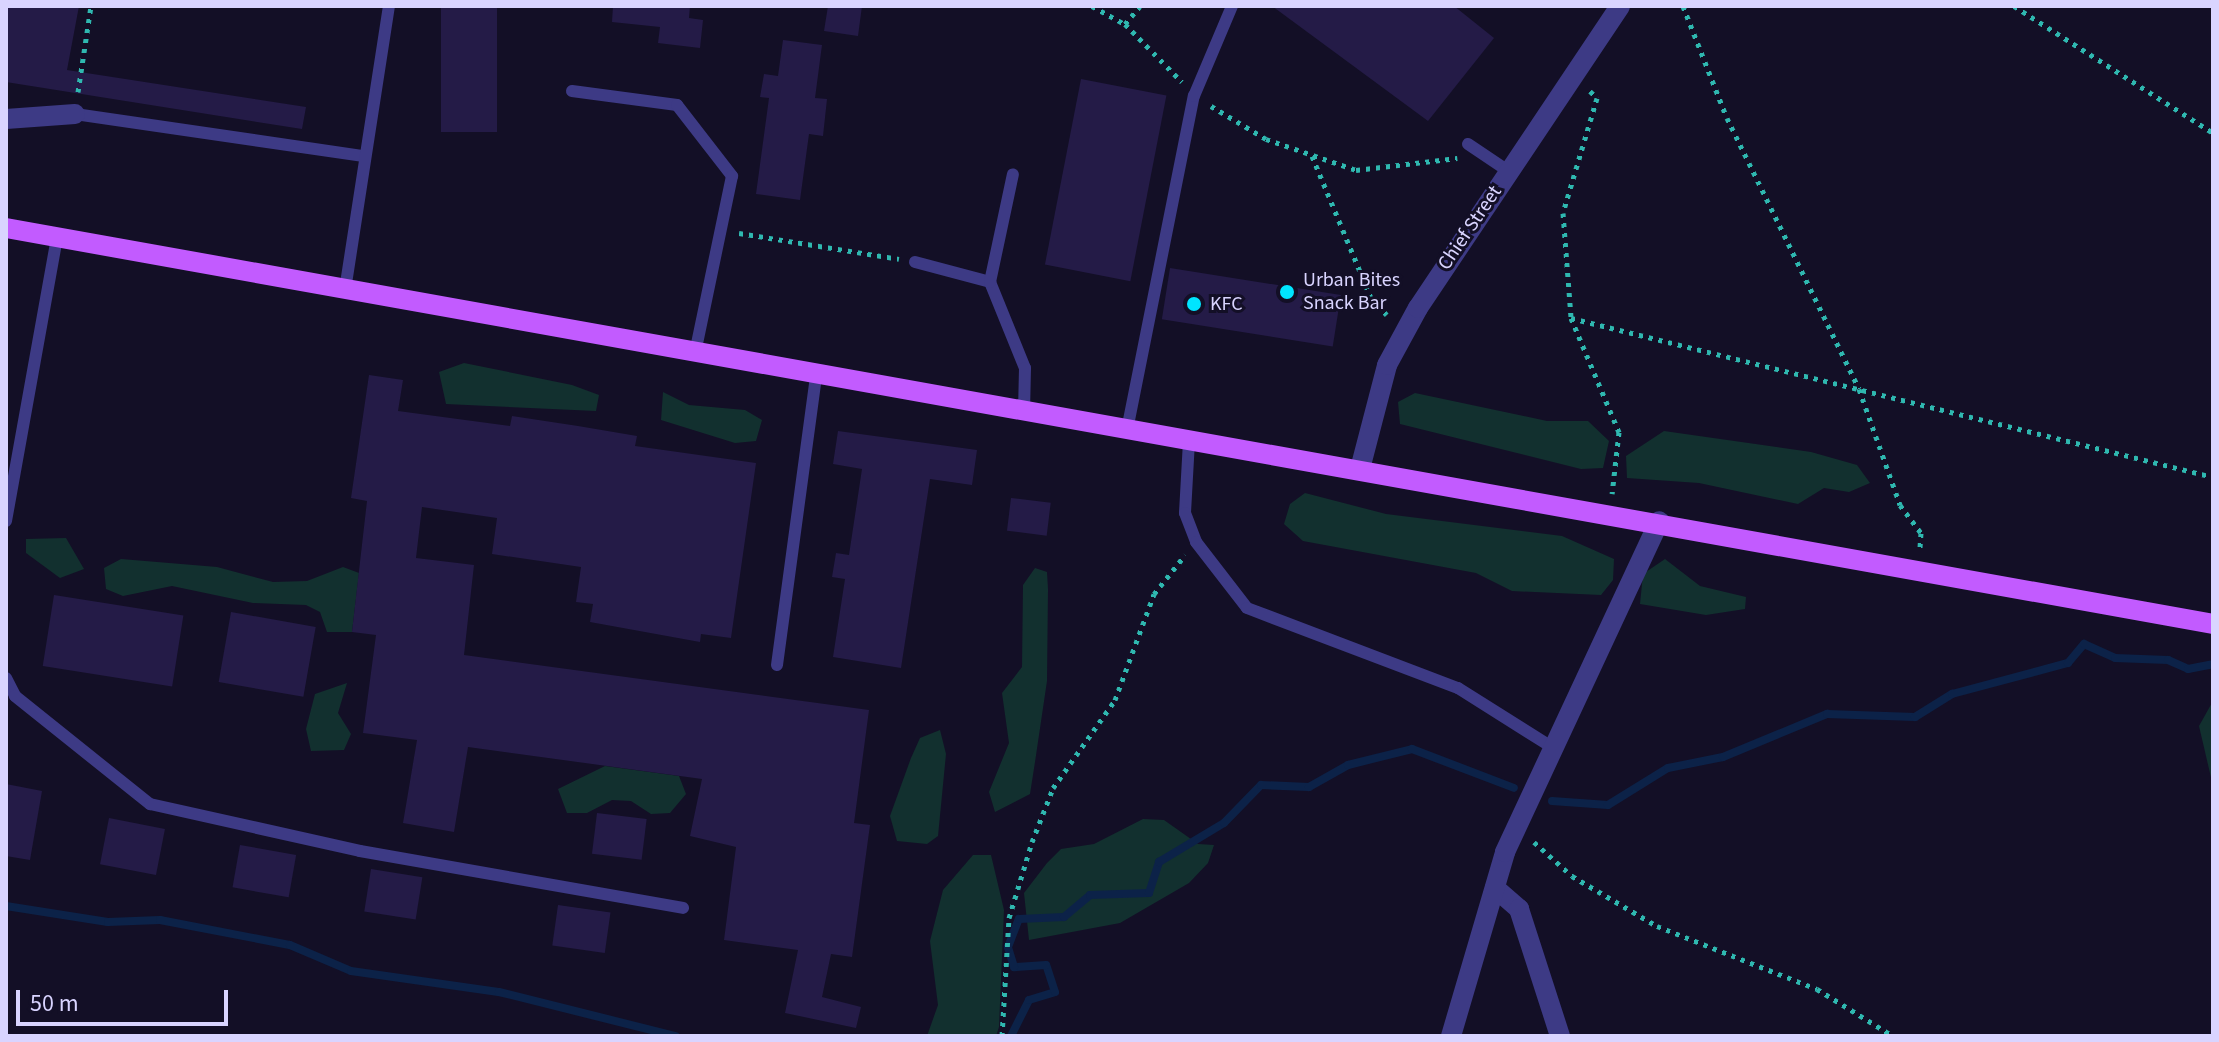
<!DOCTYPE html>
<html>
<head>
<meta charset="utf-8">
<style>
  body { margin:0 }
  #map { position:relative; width:2219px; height:1042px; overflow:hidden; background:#130f26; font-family:"Source Sans 3",sans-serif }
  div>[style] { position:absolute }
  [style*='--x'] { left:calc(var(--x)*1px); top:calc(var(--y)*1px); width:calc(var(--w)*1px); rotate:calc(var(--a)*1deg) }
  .green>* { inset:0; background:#12302f }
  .stream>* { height:8px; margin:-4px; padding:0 4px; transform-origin:4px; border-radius:4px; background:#0c2248 }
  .building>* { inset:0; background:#241b47; transform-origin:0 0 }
  .path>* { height:5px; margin-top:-2.5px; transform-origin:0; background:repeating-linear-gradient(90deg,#2fb8b0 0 4px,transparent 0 10px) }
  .service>* { height:12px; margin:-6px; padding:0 6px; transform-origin:6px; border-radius:6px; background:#3d3a85 }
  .minor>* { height:20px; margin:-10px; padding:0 10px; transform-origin:10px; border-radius:10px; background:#3d3a85 }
  .primary>* { height:20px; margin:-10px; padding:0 10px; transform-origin:10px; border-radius:10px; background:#c25bff }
  .dots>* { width:22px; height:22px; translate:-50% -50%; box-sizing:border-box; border:4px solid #130f26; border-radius:50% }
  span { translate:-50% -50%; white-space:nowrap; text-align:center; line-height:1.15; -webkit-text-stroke:6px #130f26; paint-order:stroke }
  .street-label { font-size:20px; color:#d9d4ff }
  .poi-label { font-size:20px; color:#d9d4ff }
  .left { translate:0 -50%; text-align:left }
  .frame { position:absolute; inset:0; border:8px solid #d9d4ff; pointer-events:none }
  .scale { position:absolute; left:16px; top:990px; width:212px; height:36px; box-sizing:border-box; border:4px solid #d9d4ff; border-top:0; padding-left:10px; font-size:24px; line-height:28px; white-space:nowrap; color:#d9d4ff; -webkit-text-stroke:6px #130f26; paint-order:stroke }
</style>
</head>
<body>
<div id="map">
  <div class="green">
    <i style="clip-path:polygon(464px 363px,572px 385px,599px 395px,596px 411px,446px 404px,439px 372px)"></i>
    <i style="clip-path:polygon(663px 392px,689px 405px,745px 410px,762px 420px,756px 441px,735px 443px,661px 420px)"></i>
    <i style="clip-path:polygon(1415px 393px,1547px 421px,1588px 421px,1609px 441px,1603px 468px,1581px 469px,1400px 424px,1398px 402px)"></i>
    <i style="clip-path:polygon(1664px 431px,1811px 452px,1857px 465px,1870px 483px,1849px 492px,1824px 488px,1798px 504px,1699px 483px,1627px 478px,1626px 456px)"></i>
    <i style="clip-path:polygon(1305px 493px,1386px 514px,1562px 536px,1614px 559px,1613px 580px,1601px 595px,1512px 591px,1476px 573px,1303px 541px,1284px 524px,1290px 504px)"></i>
    <i style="clip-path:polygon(66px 538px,84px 569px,60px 578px,26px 553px,26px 539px)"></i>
    <i style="clip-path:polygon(121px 559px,217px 567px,273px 582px,307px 581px,343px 567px,359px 573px,352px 632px,327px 632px,320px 612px,306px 605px,253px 603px,172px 586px,123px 596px,106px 589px,104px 568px)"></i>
    <i style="clip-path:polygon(1665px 559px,1700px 586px,1746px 597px,1745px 609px,1706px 615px,1640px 604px,1643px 574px)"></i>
    <i style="clip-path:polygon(1035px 568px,1047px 572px,1048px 589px,1047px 681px,1035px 762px,1030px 794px,995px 812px,989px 792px,1009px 743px,1002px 693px,1022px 667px,1023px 585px)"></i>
    <i style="clip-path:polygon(347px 683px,338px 713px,351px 734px,344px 750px,311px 751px,306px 729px,315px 694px)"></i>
    <i style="clip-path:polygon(2213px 701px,2213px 786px,2199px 726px)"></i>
    <i style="clip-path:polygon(940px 730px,946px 754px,938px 836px,927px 844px,897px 841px,890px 816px,911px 758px,920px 738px)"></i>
    <i style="clip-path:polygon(605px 766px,679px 776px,686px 794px,670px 813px,651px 814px,631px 801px,612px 800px,587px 813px,567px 813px,558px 789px)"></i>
    <i style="clip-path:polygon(1143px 819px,1164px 820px,1198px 844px,1214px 845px,1208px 863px,1189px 883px,1120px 923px,1029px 940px,1024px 893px,1047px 863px,1061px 849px,1094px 844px)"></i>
    <i style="clip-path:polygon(973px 855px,991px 855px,1004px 910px,999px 1027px,996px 1036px,927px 1036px,938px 1005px,930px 941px,943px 890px)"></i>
  </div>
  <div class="stream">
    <i style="--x:1552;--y:801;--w:56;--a:4.1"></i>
    <i style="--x:1608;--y:805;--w:70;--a:-31.7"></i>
    <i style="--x:1668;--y:768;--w:56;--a:-11.3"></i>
    <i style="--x:1723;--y:757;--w:113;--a:-22.5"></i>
    <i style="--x:1827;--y:714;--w:88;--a:2"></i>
    <i style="--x:1915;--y:717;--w:44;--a:-31.9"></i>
    <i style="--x:1952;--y:694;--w:120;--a:-15"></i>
    <i style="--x:2068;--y:663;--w:25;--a:-50"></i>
    <i style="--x:2084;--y:644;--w:34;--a:24"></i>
    <i style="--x:2115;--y:658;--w:53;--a:2.2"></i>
    <i style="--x:2168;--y:660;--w:22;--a:24"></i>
    <i style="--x:2188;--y:669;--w:25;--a:-11"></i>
    <i style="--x:6;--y:906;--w:103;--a:8.9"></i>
    <i style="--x:108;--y:922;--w:52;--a:-2.2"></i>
    <i style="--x:160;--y:920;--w:132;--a:10.9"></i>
    <i style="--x:290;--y:945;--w:66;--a:23.1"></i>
    <i style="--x:351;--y:971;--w:149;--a:8.1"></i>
    <i style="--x:499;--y:992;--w:182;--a:14"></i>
    <i style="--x:1011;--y:1036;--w:40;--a:-63.4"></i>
    <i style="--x:1029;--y:1000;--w:27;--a:-17"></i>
    <i style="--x:1055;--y:992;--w:28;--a:-108"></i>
    <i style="--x:1046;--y:965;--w:32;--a:176"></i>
    <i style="--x:1014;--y:967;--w:21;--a:-107"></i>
    <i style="--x:1008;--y:947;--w:30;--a:-69"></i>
    <i style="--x:1019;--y:919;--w:45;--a:-2.5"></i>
    <i style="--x:1064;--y:917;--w:34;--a:-40"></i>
    <i style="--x:1090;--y:895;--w:59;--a:-1.9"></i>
    <i style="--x:1149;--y:893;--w:33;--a:-72"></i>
    <i style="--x:1159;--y:862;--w:76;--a:-31"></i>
    <i style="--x:1224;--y:823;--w:53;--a:-45.8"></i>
    <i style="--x:1261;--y:785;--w:48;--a:2.4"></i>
    <i style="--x:1309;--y:787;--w:45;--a:-29.4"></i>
    <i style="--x:1348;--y:765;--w:66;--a:-14"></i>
    <i style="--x:1412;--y:749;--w:109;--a:20.9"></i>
  </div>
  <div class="building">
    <i style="clip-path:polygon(6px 6px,79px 6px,67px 70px,306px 107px,302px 129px,6px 82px)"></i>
    <i style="left:441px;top:6px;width:56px;height:126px"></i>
    <i style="clip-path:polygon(613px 6px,690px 6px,689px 18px,703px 20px,700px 48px,658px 43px,660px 27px,612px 22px)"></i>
    <i style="clip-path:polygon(828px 6px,862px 6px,858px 36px,824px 31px)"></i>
    <i style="clip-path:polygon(1272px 6px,1454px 6px,1494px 38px,1428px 121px)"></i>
    <i style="clip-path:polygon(783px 40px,822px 45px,815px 98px,827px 99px,823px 136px,809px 134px,800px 200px,756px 194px,769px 98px,760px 97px,764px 74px,778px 76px)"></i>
    <i style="left:1081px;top:79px;width:87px;height:189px;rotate:11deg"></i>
    <i style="left:1170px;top:268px;width:173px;height:52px;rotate:9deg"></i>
    <i style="clip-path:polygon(369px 375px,403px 380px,398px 411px,510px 426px,512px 416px,578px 426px,637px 436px,635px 446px,756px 463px,731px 638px,701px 634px,700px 642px,590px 622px,593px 604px,576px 602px,581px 567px,492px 554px,497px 518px,422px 507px,416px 558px,474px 565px,464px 655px,869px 710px,854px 823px,870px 825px,852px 957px,831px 954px,822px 997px,861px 1007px,856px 1028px,785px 1013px,798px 950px,724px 940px,736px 847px,690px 836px,702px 779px,468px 747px,454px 832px,403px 823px,417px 740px,363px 733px,376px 635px,352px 632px,367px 501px,351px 498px)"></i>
    <i style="clip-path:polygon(838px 431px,977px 450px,972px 485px,930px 479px,901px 668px,833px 657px,845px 579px,832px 577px,836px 553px,849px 555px,862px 469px,833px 464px)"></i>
    <i style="left:1011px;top:498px;width:40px;height:33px;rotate:7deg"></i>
    <i style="left:54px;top:595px;width:131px;height:72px;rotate:9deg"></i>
    <i style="left:231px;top:612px;width:86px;height:71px;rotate:10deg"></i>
    <i style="clip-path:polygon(6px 784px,42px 791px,30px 860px,6px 856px)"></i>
    <i style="left:597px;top:813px;width:50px;height:41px;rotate:7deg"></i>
    <i style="left:109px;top:818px;width:57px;height:47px;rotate:11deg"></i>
    <i style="left:240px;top:845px;width:57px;height:43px;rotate:10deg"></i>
    <i style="left:371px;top:869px;width:52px;height:43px;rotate:9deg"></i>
    <i style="left:558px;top:905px;width:53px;height:41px;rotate:8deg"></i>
  </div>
  <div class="path">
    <i style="--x:1092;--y:6;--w:38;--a:29"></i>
    <i style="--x:1125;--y:24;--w:81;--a:45.5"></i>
    <i style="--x:1683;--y:6;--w:120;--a:68.6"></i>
    <i style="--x:1727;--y:118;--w:301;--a:64"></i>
    <i style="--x:1859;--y:389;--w:123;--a:70.5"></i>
    <i style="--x:1900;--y:505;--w:35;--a:53"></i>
    <i style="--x:1921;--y:533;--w:15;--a:94"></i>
    <i style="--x:2014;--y:6;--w:236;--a:32.5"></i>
    <i style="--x:1125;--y:24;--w:23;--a:-50"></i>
    <i style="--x:1590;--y:91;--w:10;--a:45"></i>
    <i style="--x:1597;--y:98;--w:120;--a:106.5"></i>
    <i style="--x:1563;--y:213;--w:105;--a:85.6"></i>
    <i style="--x:1571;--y:318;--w:124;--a:67.2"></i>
    <i style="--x:1619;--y:432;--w:62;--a:96.4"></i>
    <i style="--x:78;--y:92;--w:87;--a:-81.4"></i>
    <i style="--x:1211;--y:106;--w:64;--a:31"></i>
    <i style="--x:1266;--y:139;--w:95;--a:19"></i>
    <i style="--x:1356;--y:170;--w:102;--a:-6.8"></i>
    <i style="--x:1312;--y:156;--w:154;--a:67.4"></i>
    <i style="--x:1371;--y:298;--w:23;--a:47"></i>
    <i style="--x:739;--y:233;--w:162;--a:9.2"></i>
    <i style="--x:1571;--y:318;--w:661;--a:13.91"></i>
    <i style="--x:1534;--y:842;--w:51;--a:41.8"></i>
    <i style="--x:1572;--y:876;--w:99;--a:30.5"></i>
    <i style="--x:1657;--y:926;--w:172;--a:21.5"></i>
    <i style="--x:1817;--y:989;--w:89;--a:31.7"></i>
    <i style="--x:1002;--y:1036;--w:118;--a:-86.6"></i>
    <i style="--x:1009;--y:918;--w:79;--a:-73.2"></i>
    <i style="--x:1032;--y:842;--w:58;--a:-68.7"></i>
    <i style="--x:1053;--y:788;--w:108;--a:-54.8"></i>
    <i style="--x:1115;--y:700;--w:113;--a:-69.8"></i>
    <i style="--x:1154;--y:594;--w:50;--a:-51.5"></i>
  </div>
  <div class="service">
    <i style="--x:572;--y:91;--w:106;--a:7.6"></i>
    <i style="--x:677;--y:105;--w:90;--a:52.2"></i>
    <i style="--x:732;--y:176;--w:181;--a:101.8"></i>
    <i style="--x:75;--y:114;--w:290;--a:8.3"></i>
    <i style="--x:1468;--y:144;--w:48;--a:34"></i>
    <i style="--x:915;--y:262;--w:78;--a:14.9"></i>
    <i style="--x:990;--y:282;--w:93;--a:67.9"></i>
    <i style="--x:1025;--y:368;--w:43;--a:91.3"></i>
    <i style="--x:990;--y:282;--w:110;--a:-78"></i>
    <i style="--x:345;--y:290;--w:287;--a:-81.2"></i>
    <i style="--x:1127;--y:430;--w:341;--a:-78.7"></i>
    <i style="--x:1194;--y:96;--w:98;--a:-67.1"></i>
    <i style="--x:1189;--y:441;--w:72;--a:93.2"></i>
    <i style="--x:1185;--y:513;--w:31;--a:69"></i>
    <i style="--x:1196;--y:542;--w:83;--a:52.3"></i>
    <i style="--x:1247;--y:608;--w:226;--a:20.8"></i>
    <i style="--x:1458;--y:688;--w:115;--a:32.2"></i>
    <i style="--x:6;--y:521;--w:289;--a:-79.8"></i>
    <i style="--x:777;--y:665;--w:293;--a:-82.3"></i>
    <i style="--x:6;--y:678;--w:20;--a:63"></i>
    <i style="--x:15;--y:696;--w:173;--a:38.7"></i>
    <i style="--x:150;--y:804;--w:215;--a:12.6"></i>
    <i style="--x:360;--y:851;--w:328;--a:10"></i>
  </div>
  <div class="minor">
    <i style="--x:6;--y:119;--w:69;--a:-4.1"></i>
    <i style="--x:1360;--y:469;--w:107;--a:-75.4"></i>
    <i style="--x:1387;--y:365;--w:65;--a:-61.5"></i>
    <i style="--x:1418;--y:308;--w:363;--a:-56.2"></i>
    <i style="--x:1495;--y:888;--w:32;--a:41"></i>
    <i style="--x:1519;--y:909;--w:133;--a:72.1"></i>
    <i style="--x:1451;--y:1036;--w:192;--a:-73.6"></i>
    <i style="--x:1505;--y:852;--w:365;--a:-65"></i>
  </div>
  <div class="primary">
    <i style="--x:6;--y:228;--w:2242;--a:10.17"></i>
  </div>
  <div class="dots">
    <i style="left:1287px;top:292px;background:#00e5ff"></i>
    <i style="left:1194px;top:304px;background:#00e5ff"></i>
  </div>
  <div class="street-label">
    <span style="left:1470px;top:228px;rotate:-56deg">Chief Street</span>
  </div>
  <div class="poi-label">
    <span class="left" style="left:1303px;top:292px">Urban Bites<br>Snack Bar</span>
    <span class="left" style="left:1210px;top:304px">KFC</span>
  </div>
  <div class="frame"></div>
  <div class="scale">50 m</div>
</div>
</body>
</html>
